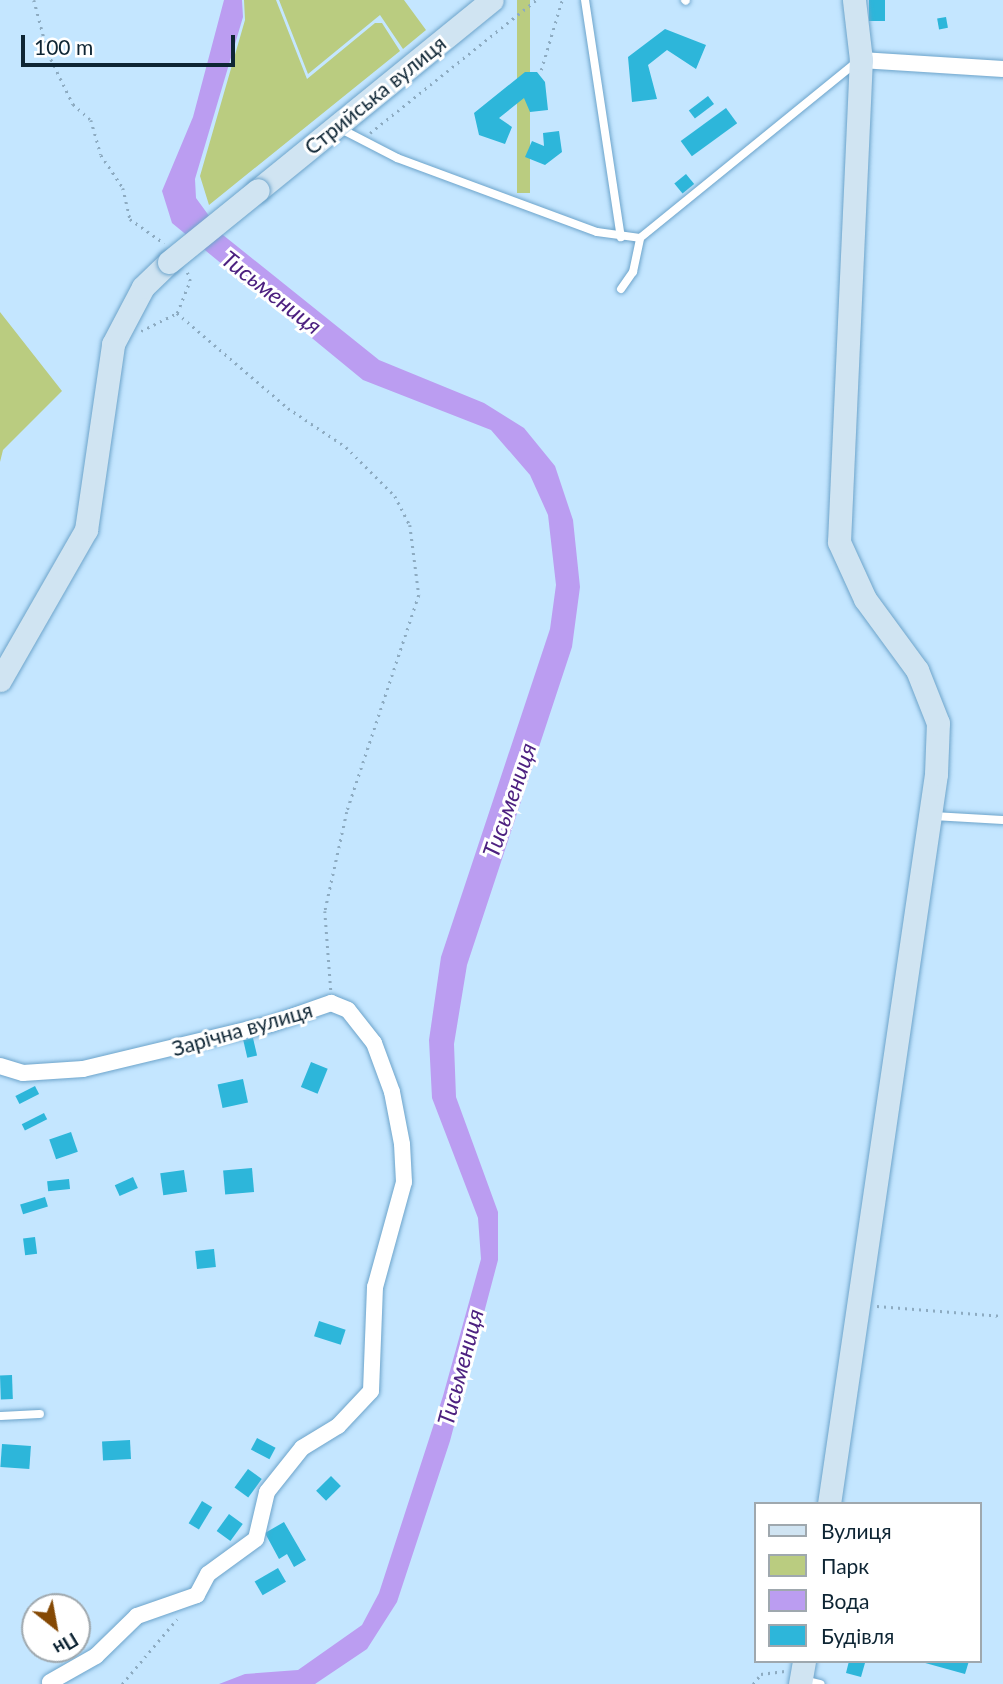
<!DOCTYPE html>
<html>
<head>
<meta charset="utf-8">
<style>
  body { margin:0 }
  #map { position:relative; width:1003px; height:1684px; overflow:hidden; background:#c4e6ff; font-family:Lato,sans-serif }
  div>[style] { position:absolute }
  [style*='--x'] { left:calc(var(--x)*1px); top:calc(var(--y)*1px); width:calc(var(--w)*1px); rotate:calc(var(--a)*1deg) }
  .green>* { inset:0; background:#bacc80; transform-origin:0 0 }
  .water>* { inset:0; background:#bb9df1 }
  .building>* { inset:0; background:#2db6da; transform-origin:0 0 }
  .path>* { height:2.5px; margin-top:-1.25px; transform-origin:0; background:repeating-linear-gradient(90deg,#8dabc1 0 2px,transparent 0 7px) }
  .roads { filter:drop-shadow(0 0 2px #6da4cb) drop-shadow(0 0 2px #6da4cb) }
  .lane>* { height:8px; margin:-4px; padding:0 4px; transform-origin:4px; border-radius:4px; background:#fff }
  .street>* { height:16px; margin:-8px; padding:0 8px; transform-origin:8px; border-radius:8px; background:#fff }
  .secondary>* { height:23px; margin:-11.5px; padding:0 11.5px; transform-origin:11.5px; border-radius:11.5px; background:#d0e4f2 }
  .bridges { filter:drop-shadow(0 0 2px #6da4cb) drop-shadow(0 0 2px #6da4cb) }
  .secondary-bridge>* { height:23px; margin:-11.5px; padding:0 11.5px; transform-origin:11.5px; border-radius:11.5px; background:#d0e4f2 }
  span { translate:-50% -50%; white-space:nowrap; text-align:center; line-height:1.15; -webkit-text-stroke:6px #fff; paint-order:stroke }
  .street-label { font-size:21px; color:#0e2534 }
  .water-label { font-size:23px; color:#4d2180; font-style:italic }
  .legend { position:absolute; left:754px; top:1502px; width:228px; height:161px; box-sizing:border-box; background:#fff; border:2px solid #9fa8ae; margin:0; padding:9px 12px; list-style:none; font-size:21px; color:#0e2534 }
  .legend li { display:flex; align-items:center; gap:14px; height:35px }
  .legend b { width:35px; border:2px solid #9fa8ae }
  .north { position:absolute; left:21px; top:1593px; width:70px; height:70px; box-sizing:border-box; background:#fff; border:2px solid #9fa8ae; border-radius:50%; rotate:149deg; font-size:19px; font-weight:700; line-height:28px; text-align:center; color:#0e2534 }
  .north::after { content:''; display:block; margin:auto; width:24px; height:32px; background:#854904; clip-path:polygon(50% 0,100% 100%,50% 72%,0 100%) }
  .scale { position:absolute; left:21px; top:35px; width:214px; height:32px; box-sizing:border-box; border:4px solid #0e2534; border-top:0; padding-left:9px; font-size:21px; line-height:24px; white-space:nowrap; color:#0e2534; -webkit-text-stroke:5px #fff; paint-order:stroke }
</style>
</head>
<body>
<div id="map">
  <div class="green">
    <i style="clip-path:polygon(244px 0,276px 0,307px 79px,375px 23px,382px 23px,400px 51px,209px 205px,200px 176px,245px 20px)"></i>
    <i style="clip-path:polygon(279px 0,404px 0,426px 30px,403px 49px,380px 15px,308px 74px)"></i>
    <i style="left:517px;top:0;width:13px;height:193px"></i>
    <i style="clip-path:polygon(0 312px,62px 391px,3px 450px,0 462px)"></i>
  </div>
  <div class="water">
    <i style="clip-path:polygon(224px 0,242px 0,243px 17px,195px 179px,196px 198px,223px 235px,379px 360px,484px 403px,524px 428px,555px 466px,573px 520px,580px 587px,572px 647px,467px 965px,454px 1044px,456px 1097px,498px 1212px,498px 1260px,450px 1441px,397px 1602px,367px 1649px,315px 1684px,219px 1684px,245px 1674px,298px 1670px,362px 1625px,379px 1593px,443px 1396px,481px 1259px,478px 1218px,432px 1098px,429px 1040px,441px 957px,550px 629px,556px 585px,548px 515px,530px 475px,491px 430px,363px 380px,172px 223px,162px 191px,193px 117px)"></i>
  </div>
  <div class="building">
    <i style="left:869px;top:0;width:16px;height:21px"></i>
    <i style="left:946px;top:17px;width:11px;height:9px;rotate:80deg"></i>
    <i style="clip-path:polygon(665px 29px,706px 45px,696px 69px,667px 50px,648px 65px,657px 99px,632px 102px,628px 57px)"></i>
    <i style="clip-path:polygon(525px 72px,537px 72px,545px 82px,548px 110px,530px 112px,524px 98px,499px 118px,512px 127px,505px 144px,479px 135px,474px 113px)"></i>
    <i style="left:708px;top:96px;width:10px;height:24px;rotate:53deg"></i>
    <i style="left:726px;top:108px;width:19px;height:56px;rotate:54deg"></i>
    <i style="clip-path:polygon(559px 131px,562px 152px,545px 165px,525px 157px,532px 141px,544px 146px,543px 133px)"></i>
    <i style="left:686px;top:174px;width:13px;height:15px;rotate:51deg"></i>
    <i style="left:253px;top:1038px;width:18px;height:10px;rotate:77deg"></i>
    <i style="left:311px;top:1062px;width:18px;height:27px;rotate:22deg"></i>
    <i style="left:243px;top:1079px;width:24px;height:26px;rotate:78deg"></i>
    <i style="left:35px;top:1086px;width:9px;height:22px;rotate:63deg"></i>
    <i style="left:44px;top:1113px;width:7px;height:25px;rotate:63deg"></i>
    <i style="left:71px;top:1132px;width:21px;height:23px;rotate:71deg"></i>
    <i style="left:252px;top:1168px;width:24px;height:29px;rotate:85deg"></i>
    <i style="left:184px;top:1170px;width:22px;height:24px;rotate:82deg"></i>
    <i style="left:133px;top:1177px;width:12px;height:20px;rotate:66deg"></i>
    <i style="left:69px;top:1179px;width:10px;height:22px;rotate:84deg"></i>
    <i style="left:45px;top:1197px;width:10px;height:26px;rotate:73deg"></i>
    <i style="left:35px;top:1237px;width:17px;height:12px;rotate:83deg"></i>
    <i style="left:214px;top:1249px;width:18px;height:19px;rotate:84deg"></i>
    <i style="left:319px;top:1321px;width:28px;height:16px;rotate:18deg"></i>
    <i style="left:12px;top:1375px;width:24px;height:12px;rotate:88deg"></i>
    <i style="left:257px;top:1438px;width:21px;height:13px;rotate:28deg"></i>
    <i style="left:130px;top:1440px;width:19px;height:28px;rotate:87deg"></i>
    <i style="left:2px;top:1444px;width:29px;height:23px;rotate:4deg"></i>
    <i style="left:248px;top:1469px;width:17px;height:23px;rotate:36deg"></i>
    <i style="left:331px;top:1476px;width:14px;height:21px;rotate:45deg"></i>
    <i style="left:202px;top:1501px;width:12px;height:26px;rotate:31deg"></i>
    <i style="left:229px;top:1514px;width:17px;height:21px;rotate:36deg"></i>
    <i style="clip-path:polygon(284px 1522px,306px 1560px,294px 1567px,287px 1554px,279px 1559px,265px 1533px)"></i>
    <i style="left:278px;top:1568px;width:16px;height:27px;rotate:60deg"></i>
    <i style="clip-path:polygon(849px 1661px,865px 1663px,861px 1677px,846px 1673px)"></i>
    <i style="clip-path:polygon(918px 1661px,969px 1661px,965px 1674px)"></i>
  </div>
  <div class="path">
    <i style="--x:34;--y:0;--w:55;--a:75.2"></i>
    <i style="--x:48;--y:53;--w:57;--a:63.9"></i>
    <i style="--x:73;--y:104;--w:24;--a:42"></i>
    <i style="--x:91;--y:120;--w:36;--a:74"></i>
    <i style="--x:101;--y:155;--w:40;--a:56"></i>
    <i style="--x:123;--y:188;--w:32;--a:77"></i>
    <i style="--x:130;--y:219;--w:42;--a:35.2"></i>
    <i style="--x:541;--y:70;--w:73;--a:-73.3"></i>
    <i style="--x:370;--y:133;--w:213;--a:-38.7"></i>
    <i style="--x:177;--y:313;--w:146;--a:40.6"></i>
    <i style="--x:288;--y:408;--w:70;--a:33.9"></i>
    <i style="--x:346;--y:447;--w:69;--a:45"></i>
    <i style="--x:395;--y:496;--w:33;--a:63"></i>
    <i style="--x:410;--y:525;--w:71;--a:82.7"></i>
    <i style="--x:419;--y:595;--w:229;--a:108.4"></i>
    <i style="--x:347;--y:812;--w:101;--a:102.5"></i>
    <i style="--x:325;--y:911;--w:79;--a:85.7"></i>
    <i style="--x:141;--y:331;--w:40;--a:-26.6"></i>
    <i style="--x:177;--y:313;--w:35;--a:-68"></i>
    <i style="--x:190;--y:281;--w:9;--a:-108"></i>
    <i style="--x:877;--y:1306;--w:126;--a:4.5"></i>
    <i style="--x:122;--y:1684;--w:85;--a:-49.8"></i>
    <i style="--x:753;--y:1684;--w:13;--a:-51"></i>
    <i style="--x:761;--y:1674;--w:24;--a:-7"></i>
  </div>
  <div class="roads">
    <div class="lane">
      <i style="--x:585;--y:0;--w:240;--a:81.4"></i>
      <i style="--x:685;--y:0;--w:1;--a:45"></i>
      <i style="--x:339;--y:128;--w:65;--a:27.3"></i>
      <i style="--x:397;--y:158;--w:213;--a:20.3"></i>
      <i style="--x:597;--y:232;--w:43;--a:7.9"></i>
      <i style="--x:640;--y:238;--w:281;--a:-39.1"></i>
      <i style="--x:621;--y:289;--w:21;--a:-55"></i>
      <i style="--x:633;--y:272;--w:35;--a:-78"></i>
      <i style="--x:933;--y:816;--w:70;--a:3.3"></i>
      <i style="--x:0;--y:1416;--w:40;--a:-2.9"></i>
      <i style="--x:803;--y:1680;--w:18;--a:13"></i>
    </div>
    <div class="street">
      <i style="--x:861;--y:60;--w:142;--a:3.6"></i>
      <i style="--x:0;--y:1066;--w:24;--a:17"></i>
      <i style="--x:23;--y:1073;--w:60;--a:-3.8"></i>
      <i style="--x:83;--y:1069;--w:193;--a:-13.5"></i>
      <i style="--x:271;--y:1024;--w:64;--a:-19.3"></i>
      <i style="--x:331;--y:1003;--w:18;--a:22"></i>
      <i style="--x:348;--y:1010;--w:42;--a:51.8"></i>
      <i style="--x:374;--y:1043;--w:52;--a:69.8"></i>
      <i style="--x:392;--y:1092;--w:53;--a:79.1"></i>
      <i style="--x:402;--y:1144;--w:38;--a:87"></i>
      <i style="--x:404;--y:1182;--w:109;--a:105.4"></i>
      <i style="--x:375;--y:1287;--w:104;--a:92.2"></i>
      <i style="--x:371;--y:1391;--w:48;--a:133.3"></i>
      <i style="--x:338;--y:1426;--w:42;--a:148.6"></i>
      <i style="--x:302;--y:1448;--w:56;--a:128.5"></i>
      <i style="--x:267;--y:1492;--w:48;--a:103.2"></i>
      <i style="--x:256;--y:1539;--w:59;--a:143.9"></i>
      <i style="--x:208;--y:1574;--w:24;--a:118"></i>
      <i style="--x:197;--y:1595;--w:64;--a:160.7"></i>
      <i style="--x:137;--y:1616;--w:57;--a:135.7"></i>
      <i style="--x:96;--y:1656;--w:53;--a:150.5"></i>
    </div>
    <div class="secondary">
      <i style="--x:258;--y:190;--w:301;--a:-39.1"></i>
      <i style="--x:0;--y:680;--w:173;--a:-60.2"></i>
      <i style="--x:86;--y:530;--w:188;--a:-81.7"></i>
      <i style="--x:113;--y:344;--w:64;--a:-62.2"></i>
      <i style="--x:143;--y:287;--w:36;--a:-44"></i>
      <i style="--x:829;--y:1504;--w:738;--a:-81.66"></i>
      <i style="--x:936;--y:774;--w:51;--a:-87.8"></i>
      <i style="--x:938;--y:723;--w:57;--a:-111.6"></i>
      <i style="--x:917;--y:670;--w:88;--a:-126.2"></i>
      <i style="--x:865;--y:599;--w:63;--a:-114.5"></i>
      <i style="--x:839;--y:542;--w:483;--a:-87.4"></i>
      <i style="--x:861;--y:60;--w:60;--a:-96.7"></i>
      <i style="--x:800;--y:1684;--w:23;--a:-80"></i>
    </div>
  </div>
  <div class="bridges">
    <div class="secondary-bridge">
      <i style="--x:169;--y:262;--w:114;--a:-39"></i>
    </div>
  </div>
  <div class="street-label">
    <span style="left:375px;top:95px;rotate:-39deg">Стрийська вулиця</span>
    <span style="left:242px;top:1029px;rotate:-16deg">Зарічна вулиця</span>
  </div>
  <div class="water-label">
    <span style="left:272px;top:292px;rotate:38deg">Тисьмениця</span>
    <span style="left:509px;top:800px;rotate:-71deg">Тисьмениця</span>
    <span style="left:460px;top:1367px;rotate:-75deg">Тисьмениця</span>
  </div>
  <ul class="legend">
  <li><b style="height:9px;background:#d0e4f2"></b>Вулиця</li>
  <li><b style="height:19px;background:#bacc80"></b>Парк</li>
  <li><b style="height:19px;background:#bb9df1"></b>Вода</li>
  <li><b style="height:19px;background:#2db6da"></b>Будівля</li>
  </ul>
  <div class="north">Пн</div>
  <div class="scale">100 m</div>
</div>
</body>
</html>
